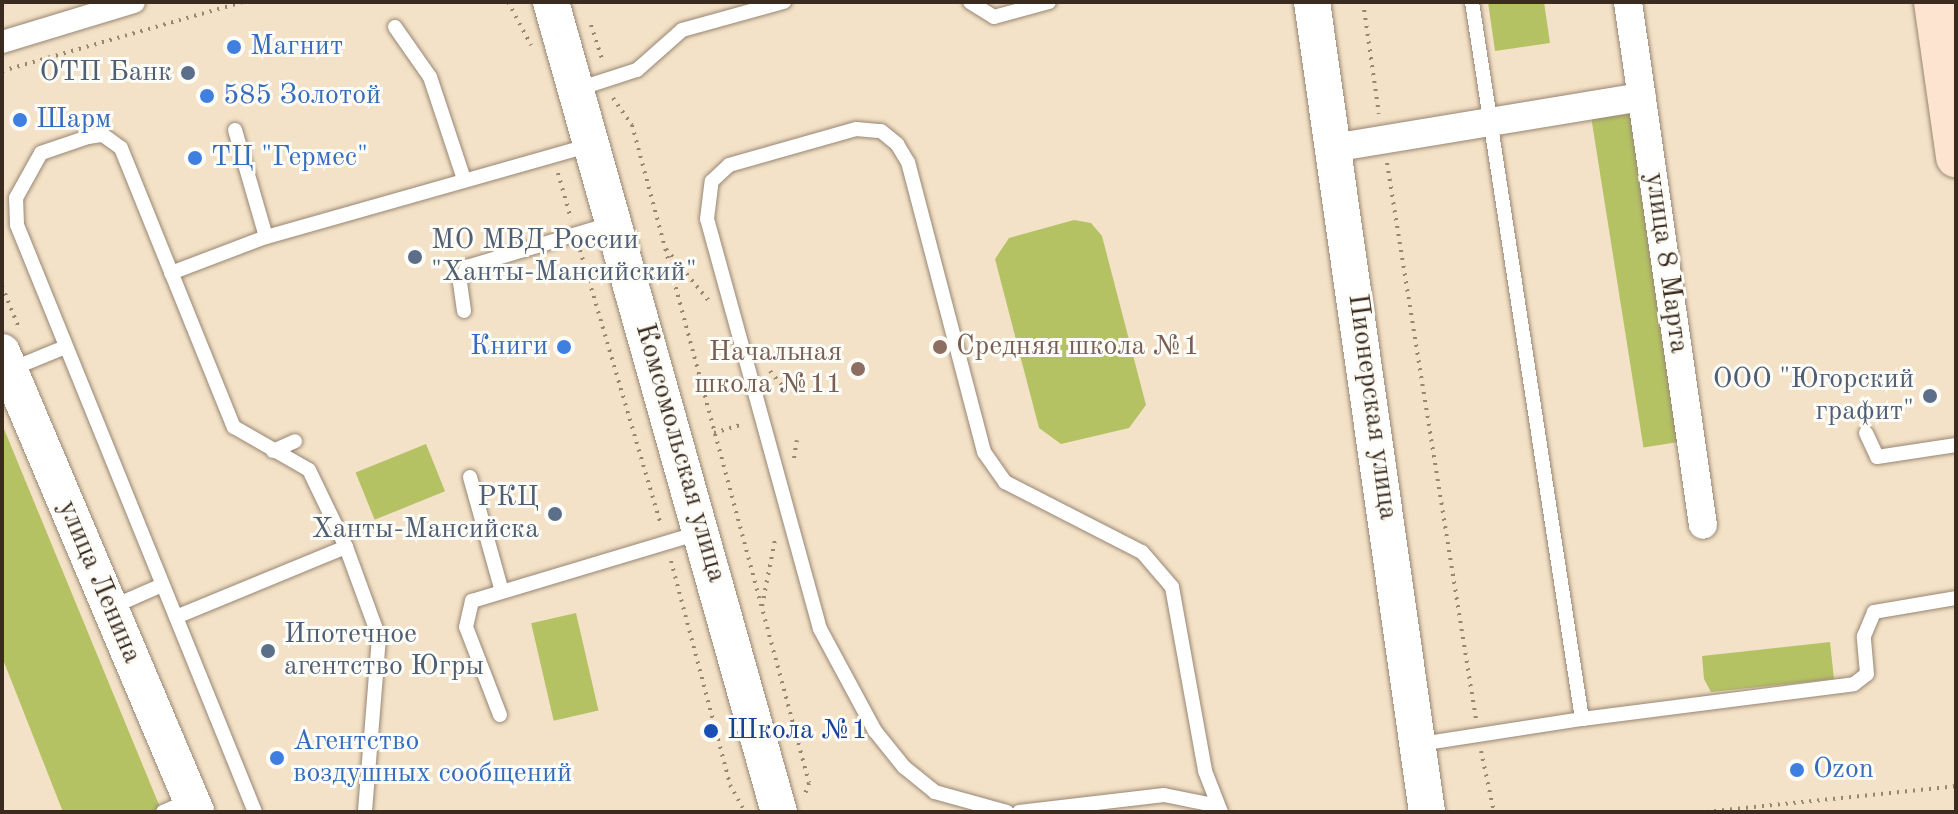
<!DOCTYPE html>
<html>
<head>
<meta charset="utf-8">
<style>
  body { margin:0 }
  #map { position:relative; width:1958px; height:814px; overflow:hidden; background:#f4e2c8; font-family:"Old Standard TT",serif }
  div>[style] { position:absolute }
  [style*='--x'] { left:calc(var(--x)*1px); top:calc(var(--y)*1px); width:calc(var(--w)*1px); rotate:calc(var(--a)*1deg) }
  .green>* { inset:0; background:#b5c264; transform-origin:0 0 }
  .path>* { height:4px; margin-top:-2px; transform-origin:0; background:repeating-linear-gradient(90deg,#988673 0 2px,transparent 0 8px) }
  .roads { filter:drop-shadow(0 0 2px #988673) drop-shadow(0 0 2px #988673) }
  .service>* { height:14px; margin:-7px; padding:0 7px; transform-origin:7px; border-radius:7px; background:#fff }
  .pedestrian>* { height:22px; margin:-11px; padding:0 11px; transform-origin:11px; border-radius:11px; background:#fff }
  .minor>* { height:28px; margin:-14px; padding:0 14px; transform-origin:14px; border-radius:14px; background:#fff }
  .tertiary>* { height:36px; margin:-18px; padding:0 18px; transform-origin:18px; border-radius:18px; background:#fff }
  .secondary>* { height:40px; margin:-20px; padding:0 20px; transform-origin:20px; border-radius:20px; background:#fde4d0 }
  .dots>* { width:22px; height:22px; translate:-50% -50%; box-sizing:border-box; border:4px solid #fdfcf7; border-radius:50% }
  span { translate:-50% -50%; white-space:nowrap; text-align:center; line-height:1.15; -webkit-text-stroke:6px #fdfcf7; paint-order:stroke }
  .shop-label { font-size:28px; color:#366cbe }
  .left { translate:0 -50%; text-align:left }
  .right { translate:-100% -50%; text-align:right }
  .service-label { font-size:28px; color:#4e5e75 }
  .street-label { font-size:28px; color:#3b2a1e }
  .education-label { font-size:28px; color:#785e54 }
  .transit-label { font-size:28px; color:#164399 }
  .frame { position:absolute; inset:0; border:4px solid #3b2a1e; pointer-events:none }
</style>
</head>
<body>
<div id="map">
  <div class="green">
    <i style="clip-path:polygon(1488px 2px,1544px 2px,1550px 43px,1495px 51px)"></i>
    <i style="left:1633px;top:113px;width:332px;height:42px;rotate:81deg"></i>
    <i style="clip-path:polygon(1074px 220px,1091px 223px,1102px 236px,1146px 405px,1129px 428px,1061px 444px,1039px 428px,995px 259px,1009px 238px)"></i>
    <i style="clip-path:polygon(2px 424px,162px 812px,63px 812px,2px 657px)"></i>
    <i style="left:426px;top:444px;width:51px;height:76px;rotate:68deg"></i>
    <i style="left:576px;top:613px;width:100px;height:46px;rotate:77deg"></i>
    <i style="clip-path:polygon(1830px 642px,1834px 679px,1711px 692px,1704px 679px,1702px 656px)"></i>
  </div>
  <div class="path">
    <i style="--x:508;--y:2;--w:49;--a:61.9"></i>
    <i style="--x:1363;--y:2;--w:113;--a:81.9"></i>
    <i style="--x:2;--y:4;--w:6;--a:-18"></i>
    <i style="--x:591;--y:25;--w:39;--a:72"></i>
    <i style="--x:2;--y:71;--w:250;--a:-16"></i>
    <i style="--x:613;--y:98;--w:33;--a:55"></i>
    <i style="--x:632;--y:125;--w:681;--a:74.94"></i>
    <i style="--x:809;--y:783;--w:12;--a:110"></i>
    <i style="--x:1387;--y:163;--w:563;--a:80.91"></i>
    <i style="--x:558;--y:173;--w:48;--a:74.2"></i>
    <i style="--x:666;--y:249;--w:67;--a:50.4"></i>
    <i style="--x:580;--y:250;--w:288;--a:73.6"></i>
    <i style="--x:2;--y:286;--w:45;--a:68"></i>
    <i style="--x:770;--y:371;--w:22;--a:51"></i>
    <i style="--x:714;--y:433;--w:31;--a:-17"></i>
    <i style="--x:794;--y:458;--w:18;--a:-81"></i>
    <i style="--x:671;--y:561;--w:232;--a:75.2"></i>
    <i style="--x:730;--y:785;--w:31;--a:61"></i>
    <i style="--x:762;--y:606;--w:67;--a:-78.9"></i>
    <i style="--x:1481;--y:751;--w:62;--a:78"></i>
    <i style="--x:1706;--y:812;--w:251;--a:-5.9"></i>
  </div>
  <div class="roads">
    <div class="service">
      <i style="--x:970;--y:2;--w:28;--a:32"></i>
      <i style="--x:994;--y:17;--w:57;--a:-15.3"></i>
      <i style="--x:395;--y:27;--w:61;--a:55"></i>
      <i style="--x:430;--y:77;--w:108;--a:71.6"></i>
      <i style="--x:578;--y:89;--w:62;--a:-17.9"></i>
      <i style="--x:637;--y:70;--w:60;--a:-41.6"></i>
      <i style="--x:682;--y:30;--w:106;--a:-15.4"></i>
      <i style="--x:235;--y:130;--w:111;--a:73.8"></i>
      <i style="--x:171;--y:273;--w:102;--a:-20.8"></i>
      <i style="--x:266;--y:237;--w:338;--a:-15.8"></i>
      <i style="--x:464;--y:311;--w:29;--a:-98"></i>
      <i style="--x:460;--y:282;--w:17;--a:-65"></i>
      <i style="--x:467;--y:267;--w:153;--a:-16.7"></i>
      <i style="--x:9;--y:370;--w:61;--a:-22.3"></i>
      <i style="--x:1866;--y:433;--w:26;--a:65"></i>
      <i style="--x:1877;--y:457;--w:80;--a:-8.6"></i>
      <i style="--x:273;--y:451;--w:24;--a:-24"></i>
      <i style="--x:470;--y:477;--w:115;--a:74.4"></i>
      <i style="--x:112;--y:607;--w:55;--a:-23.7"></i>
      <i style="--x:176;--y:617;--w:184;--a:-22.4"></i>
      <i style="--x:500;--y:715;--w:94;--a:-111.1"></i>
      <i style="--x:466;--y:627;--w:27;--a:-77"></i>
      <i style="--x:472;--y:601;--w:240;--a:-16.7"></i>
      <i style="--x:1582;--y:719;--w:274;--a:-7.3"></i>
      <i style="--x:1854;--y:684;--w:16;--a:-38"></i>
      <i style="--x:1867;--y:674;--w:38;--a:-95"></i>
      <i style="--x:1864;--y:636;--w:26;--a:-67"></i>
      <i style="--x:1874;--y:612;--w:83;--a:-9.7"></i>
      <i style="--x:1420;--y:744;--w:164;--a:-8.8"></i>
      <i style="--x:1582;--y:719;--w:725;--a:-98.72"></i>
      <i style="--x:163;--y:812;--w:30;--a:-23"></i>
      <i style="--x:255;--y:812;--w:633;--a:-112.07"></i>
      <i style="--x:17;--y:225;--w:27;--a:-92"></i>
      <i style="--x:16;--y:198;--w:51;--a:-60.9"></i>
      <i style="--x:41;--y:153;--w:50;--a:-18.8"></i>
      <i style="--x:88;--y:137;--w:15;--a:-8"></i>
      <i style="--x:103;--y:135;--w:22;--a:36"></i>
      <i style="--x:121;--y:148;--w:301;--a:68"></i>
      <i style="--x:234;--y:427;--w:86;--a:29.8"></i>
      <i style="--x:309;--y:470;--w:85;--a:64.3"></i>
      <i style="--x:346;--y:547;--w:96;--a:69.9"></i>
      <i style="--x:379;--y:637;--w:176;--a:94.6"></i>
      <i style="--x:1007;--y:812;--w:75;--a:-164.5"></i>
      <i style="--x:935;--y:792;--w:40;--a:-141"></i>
      <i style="--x:904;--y:767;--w:46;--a:-128.9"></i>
      <i style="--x:875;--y:731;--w:116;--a:-118.3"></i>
      <i style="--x:820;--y:629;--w:425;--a:-105.4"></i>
      <i style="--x:707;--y:219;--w:38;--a:-83"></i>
      <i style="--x:712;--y:181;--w:23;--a:-43"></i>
      <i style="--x:729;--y:165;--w:132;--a:-15.8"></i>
      <i style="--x:856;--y:129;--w:25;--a:5"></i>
      <i style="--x:881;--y:131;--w:21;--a:39"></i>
      <i style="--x:897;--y:144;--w:21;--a:59"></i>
      <i style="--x:908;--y:162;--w:300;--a:75.3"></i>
      <i style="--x:984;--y:452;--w:37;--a:55"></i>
      <i style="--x:1005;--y:482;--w:154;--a:27.1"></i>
      <i style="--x:1142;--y:552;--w:46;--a:49.4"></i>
      <i style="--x:1172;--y:587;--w:187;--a:79.8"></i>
      <i style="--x:1205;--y:771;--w:44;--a:68.7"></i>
      <i style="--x:1019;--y:812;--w:146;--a:-6.7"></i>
      <i style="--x:1164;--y:795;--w:55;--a:11.5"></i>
    </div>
    <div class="pedestrian">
      <i style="--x:2;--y:42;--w:138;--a:-16.9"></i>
    </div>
    <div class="minor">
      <i style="--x:1628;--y:2;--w:528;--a:81.84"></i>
      <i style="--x:1333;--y:148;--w:313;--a:-9.4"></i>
    </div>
    <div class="tertiary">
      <i style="--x:551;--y:2;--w:841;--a:74.28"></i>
      <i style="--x:1312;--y:2;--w:818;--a:81.92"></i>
      <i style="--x:2;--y:352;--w:499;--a:67.1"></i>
    </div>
    <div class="secondary">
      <i style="--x:1934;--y:2;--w:157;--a:81.9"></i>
    </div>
  </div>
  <div class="dots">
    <i style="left:234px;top:47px;background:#3f7fe0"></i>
    <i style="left:188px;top:73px;background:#5c6f8a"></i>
    <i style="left:207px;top:96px;background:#3f7fe0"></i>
    <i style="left:20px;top:120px;background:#3f7fe0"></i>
    <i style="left:195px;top:158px;background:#3f7fe0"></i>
    <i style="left:415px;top:257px;background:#5c6f8a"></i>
    <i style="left:564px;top:347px;background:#3f7fe0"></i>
    <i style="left:940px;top:347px;background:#8d6e63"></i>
    <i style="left:858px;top:369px;background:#8d6e63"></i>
    <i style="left:1930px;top:396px;background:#5c6f8a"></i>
    <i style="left:555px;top:514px;background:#5c6f8a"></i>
    <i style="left:268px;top:651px;background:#5c6f8a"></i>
    <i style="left:711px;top:731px;background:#1a4fb4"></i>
    <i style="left:277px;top:758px;background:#3f7fe0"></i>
    <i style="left:1797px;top:770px;background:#3f7fe0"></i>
  </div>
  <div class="shop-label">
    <span class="left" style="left:250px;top:47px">Магнит</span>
    <span class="left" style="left:223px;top:96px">585 Золотой</span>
    <span class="left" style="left:36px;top:120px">Шарм</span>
    <span class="left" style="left:211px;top:158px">ТЦ "Гермес"</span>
    <span class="right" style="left:548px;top:347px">Книги</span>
    <span class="left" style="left:293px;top:758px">Агентство<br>воздушных сообщений</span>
    <span class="left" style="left:1813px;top:770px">Ozon</span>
  </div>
  <div class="service-label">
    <span class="right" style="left:172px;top:73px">ОТП Банк</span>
    <span class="left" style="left:431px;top:257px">МО МВД России<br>"Ханты-Мансийский"</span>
    <span class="right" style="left:1914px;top:396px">ООО "Югорский<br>графит"</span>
    <span class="right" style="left:539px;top:514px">РКЦ<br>Ханты-Мансийска</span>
    <span class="left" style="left:284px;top:651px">Ипотечное<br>агентство Югры</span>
  </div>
  <div class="street-label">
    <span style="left:1666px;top:263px;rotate:82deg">улица 8 Марта</span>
    <span style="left:1372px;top:407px;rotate:82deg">Пионерская улица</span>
    <span style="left:680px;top:453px;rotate:74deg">Комсомольская улица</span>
    <span style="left:99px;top:582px;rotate:67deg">улица Ленина</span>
  </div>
  <div class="education-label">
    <span class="left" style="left:956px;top:347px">Средняя школа №1</span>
    <span class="right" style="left:842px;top:369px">Начальная<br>школа №11</span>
  </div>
  <div class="transit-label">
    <span class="left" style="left:727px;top:731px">Школа №1</span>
  </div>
  <div class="frame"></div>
</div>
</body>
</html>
